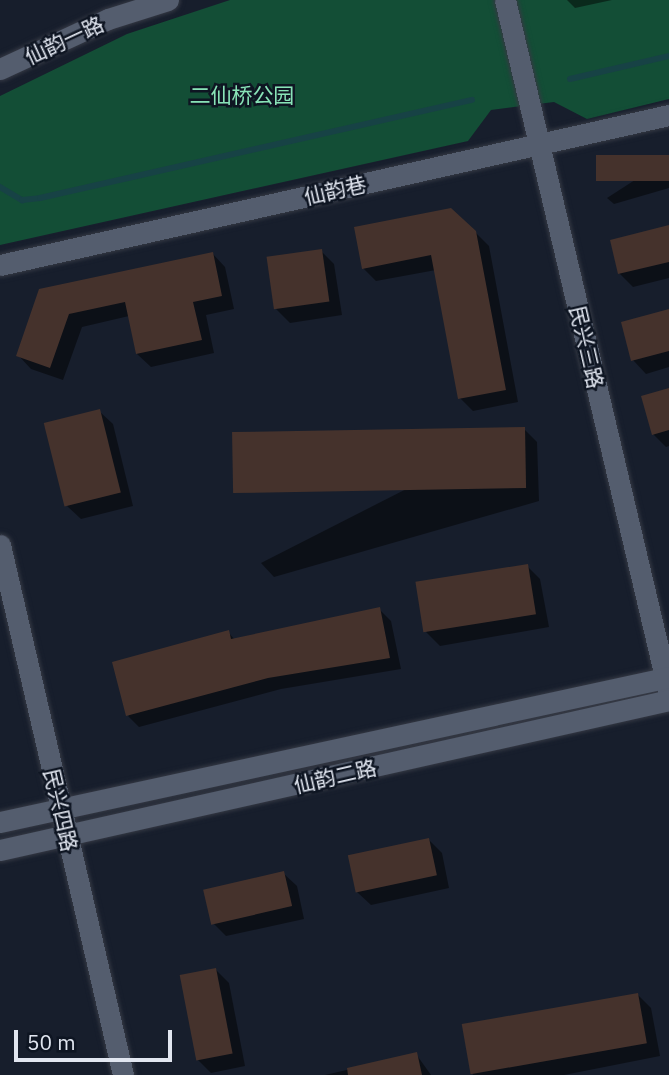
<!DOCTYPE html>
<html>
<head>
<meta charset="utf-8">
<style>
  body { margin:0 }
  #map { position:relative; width:669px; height:1075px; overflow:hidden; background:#171e2c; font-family:"IBM Plex Sans","Noto Sans SC",sans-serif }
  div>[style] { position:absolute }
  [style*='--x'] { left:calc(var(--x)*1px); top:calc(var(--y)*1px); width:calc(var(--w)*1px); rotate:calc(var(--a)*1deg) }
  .green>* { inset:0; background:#134e36 }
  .shadow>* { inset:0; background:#0007 }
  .stream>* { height:6px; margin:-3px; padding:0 3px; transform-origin:3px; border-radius:3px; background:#174245 }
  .building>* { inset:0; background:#45322c; transform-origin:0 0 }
  .roads { filter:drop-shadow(0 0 2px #353944) drop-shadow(0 0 2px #353944) }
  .minor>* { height:21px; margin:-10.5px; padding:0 10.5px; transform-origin:10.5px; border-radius:10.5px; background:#545d6e }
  span { translate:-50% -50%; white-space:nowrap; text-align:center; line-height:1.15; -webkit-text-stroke:5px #0e1522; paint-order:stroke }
  .street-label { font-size:21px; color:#e1e6f0 }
  .park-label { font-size:21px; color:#88e3b7 }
  .scale { position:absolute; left:14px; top:1030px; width:158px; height:32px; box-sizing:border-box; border:4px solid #e1e6f0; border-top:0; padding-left:9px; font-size:21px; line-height:24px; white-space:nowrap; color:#e1e6f0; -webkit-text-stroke:5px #0e1522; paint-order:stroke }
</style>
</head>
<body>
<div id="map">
  <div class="green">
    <i style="clip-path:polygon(230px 0,669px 0,669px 99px,587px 119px,554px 102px,491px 110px,468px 141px,0 245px,0 96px,127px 34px)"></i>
  </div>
  <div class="shadow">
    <i style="clip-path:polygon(567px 0,612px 0,575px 8px)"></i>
    <i style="clip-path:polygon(669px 158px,669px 188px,614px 204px,607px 198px)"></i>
    <i style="clip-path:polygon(669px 227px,669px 278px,633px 287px,620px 274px,612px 242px)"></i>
    <i style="clip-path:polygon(475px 232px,489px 246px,518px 402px,473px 411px,460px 398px,436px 270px,376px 281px,363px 268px)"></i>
    <i style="clip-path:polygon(321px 251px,334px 264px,342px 315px,290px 323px,276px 309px)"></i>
    <i style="clip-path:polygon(212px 253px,225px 267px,234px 309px,206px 315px,214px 353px,151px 367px,137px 354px,129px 316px,82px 327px,63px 380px,31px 369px,18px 355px,41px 291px)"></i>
    <i style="clip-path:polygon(669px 311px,669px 367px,646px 374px,633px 360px)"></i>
    <i style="clip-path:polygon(669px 390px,669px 446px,666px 447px,653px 434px)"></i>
    <i style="clip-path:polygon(99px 411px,113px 424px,133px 506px,81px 519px,67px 506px)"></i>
    <i style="clip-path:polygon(524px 429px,537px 442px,539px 501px,274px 577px,261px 563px)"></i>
    <i style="clip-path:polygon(527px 566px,540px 579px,549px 627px,440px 646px,426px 632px)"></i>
    <i style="clip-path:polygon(379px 609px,391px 621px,401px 669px,281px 689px,139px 727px,128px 716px,228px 632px,235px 640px)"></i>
    <i style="clip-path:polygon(429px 840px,442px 853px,449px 888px,371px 905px,357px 892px)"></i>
    <i style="clip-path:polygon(283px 873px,297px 886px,304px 919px,226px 936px,213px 923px)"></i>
    <i style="clip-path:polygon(216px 970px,229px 983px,245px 1066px,211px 1073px,198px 1060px)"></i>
    <i style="clip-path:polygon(637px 994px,651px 1008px,660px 1056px,564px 1075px,473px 1075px,464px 1029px)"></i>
    <i style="clip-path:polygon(416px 1054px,431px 1075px,325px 1075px)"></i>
  </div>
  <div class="stream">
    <i style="--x:570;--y:79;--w:102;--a:-13.1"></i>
    <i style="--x:0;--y:187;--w:26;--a:31"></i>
    <i style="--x:22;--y:200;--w:18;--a:-6"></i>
    <i style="--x:40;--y:198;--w:443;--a:-12.8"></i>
  </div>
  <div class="building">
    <i style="left:669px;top:155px;width:26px;height:73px;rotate:90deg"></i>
    <i style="clip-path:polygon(451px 208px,476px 231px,506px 390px,458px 399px,431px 255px,362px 269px,354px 227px)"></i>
    <i style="clip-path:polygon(669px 225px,669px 262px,618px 274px,610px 240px)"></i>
    <i style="left:322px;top:249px;width:53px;height:56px;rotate:82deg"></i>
    <i style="clip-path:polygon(213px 252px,222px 296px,193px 302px,202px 340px,136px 354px,125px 302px,69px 314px,50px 368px,16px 356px,39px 289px)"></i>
    <i style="clip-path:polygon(669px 309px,669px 351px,631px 361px,621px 322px)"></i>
    <i style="clip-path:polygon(669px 388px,669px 430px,652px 435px,641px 396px)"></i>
    <i style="left:100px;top:409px;width:86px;height:58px;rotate:76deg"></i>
    <i style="left:525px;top:427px;width:61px;height:293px;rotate:89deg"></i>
    <i style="left:528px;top:564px;width:51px;height:114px;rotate:81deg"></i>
    <i style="clip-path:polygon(380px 607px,390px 658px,268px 678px,126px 716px,112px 662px,229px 630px,231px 639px)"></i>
    <i style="left:429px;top:838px;width:38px;height:83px;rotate:78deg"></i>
    <i style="left:284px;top:871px;width:36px;height:83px;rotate:77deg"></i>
    <i style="left:216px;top:968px;width:87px;height:37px;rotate:79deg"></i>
    <i style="left:638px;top:993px;width:51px;height:179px;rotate:80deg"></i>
    <i style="clip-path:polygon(417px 1052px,422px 1075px,348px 1075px,347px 1068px)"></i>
  </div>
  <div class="roads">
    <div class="minor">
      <i style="--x:505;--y:0;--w:713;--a:76.7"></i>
      <i style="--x:0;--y:69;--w:119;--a:-24.8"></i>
      <i style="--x:108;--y:19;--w:63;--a:-17.6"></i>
      <i style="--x:0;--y:265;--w:686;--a:-12.64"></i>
      <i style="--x:0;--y:545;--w:544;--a:76.93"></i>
      <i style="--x:0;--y:822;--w:685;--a:-12.23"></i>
      <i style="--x:0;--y:850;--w:686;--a:-12.64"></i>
    </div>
  </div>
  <div class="street-label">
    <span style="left:64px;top:40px;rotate:-25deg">仙韵一路</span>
    <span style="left:335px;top:190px;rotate:-13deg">仙韵巷</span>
    <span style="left:587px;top:347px;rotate:77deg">民兴三路</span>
    <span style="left:335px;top:776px;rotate:-13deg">仙韵二路</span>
    <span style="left:61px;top:810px;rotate:77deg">民兴四路</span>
  </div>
  <div class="park-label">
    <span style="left:242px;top:95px">二仙桥公园</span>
  </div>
  <div class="scale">50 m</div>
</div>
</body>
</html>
